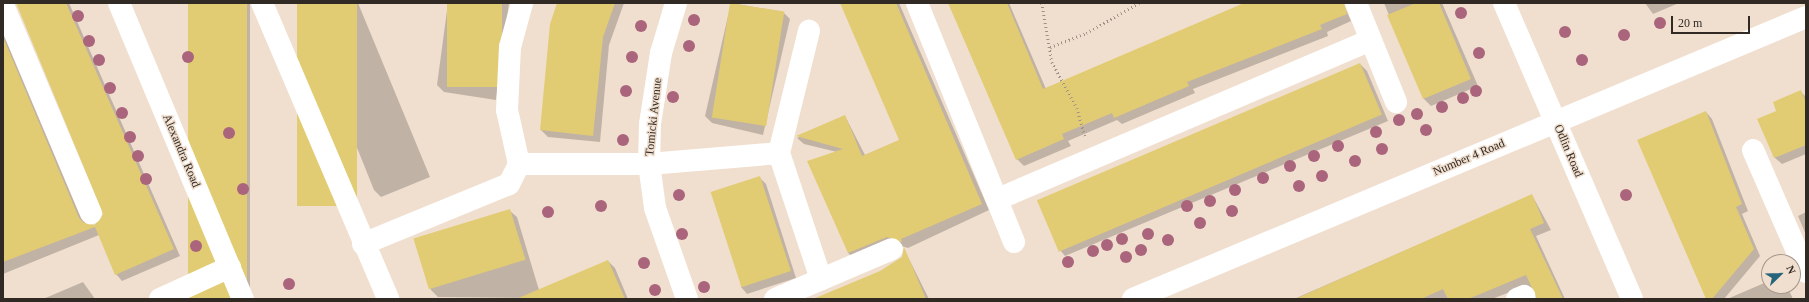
<!DOCTYPE html>
<html>
<head>
<meta charset="utf-8">
<style>
  body { margin:0 }
  #map { position:relative; width:1809px; height:302px; overflow:hidden; background:#f0dfcf; font-family:"Times New Roman",serif }
  div>[style] { position:absolute }
  [style*='--x'] { left:calc(var(--x)*1px); top:calc(var(--y)*1px); width:calc(var(--w)*1px); rotate:calc(var(--a)*1deg) }
  .shadow>* { inset:0; background:#0003; transform-origin:0 0 }
  .building>* { inset:0; background:#e2cc73; transform-origin:0 0 }
  .path>* { height:2.5px; margin-top:-1.25px; transform-origin:0; background:repeating-linear-gradient(90deg,#9e9286 0 1px,transparent 0 4px) }
  .minor>* { height:22px; margin:-11px; padding:0 11px; transform-origin:11px; border-radius:11px; background:#fff }
  .major>* { height:22px; margin:-11px; padding:0 11px; transform-origin:11px; border-radius:11px; background:#fff }
  .trees>* { width:12px; height:12px; margin:-6px; border-radius:50%; background:#aa657c }
  span { translate:-50% -50%; white-space:nowrap; text-align:center; line-height:1.15; -webkit-text-stroke:3px #f0dfcf; paint-order:stroke }
  .street-label { font-size:12px; color:#312a24 }
  .frame { position:absolute; inset:0; border:4px solid #312a24; pointer-events:none }
  .north { position:absolute; left:1761px; top:254px; width:40px; height:40px; box-sizing:border-box; background:#f0dfcf; border:1px solid #a4978b; border-radius:50%; rotate:67deg; font-size:11px; font-weight:700; line-height:16px; text-align:center; color:#312a24 }
  .north::after { content:''; display:block; margin:auto; width:14px; height:18px; background:#25647a; clip-path:polygon(50% 0,100% 100%,50% 72%,0 100%) }
  .scale { position:absolute; left:1671px; top:16px; width:79px; height:18px; box-sizing:border-box; border:2px solid #312a24; border-top:0; padding-left:5px; font-size:12px; line-height:14px; white-space:nowrap; color:#312a24; -webkit-text-stroke:3px #f0dfcf; paint-order:stroke }
</style>
</head>
<body>
<div id="map">
  <div class="shadow">
    <i style="clip-path:polygon(17px 3px,69px 3px,180px 256px,122px 281px,116px 274px,99px 235px,3px 274px,3px 23px,85px 223px,90px 227px,102px 221px,104px 208px)"></i>
    <i style="left:189px;top:3px;width:61px;height:322px"></i>
    <i style="clip-path:polygon(299px 3px,358px 3px,430px 177px,381px 197px,374px 190px)"></i>
    <i style="clip-path:polygon(448px 3px,509px 3px,496px 100px,444px 92px,437px 85px)"></i>
    <i style="clip-path:polygon(558px 3px,624px 3px,609px 45px,600px 142px,548px 137px,541px 130px)"></i>
    <i style="clip-path:polygon(731px 3px,783px 12px,790px 19px,763px 135px,712px 123px,705px 116px)"></i>
    <i style="clip-path:polygon(841px 3px,899px 3px,989px 210px,908px 248px,895px 244px,855px 259px,848px 253px,837px 152px,804px 144px,797px 138px,845px 116px,865px 155px,900px 140px)"></i>
    <i style="clip-path:polygon(951px 3px,1009px 3px,1046px 89px,1247px 3px,1343px 3px,1351px 21px,1327px 32px,1328px 36px,1193px 89px,1195px 93px,1122px 124px,1117px 120px,1068px 141px,1071px 146px,1024px 166px,1017px 159px)"></i>
    <i style="clip-path:polygon(1384px 3px,1442px 3px,1478px 86px,1431px 106px,1424px 99px)"></i>
    <i style="clip-path:polygon(1645px 3px,1679px 3px,1653px 14px)"></i>
    <i style="clip-path:polygon(1360px 64px,1367px 71px,1388px 121px,1065px 256px,1059px 249px)"></i>
    <i style="clip-path:polygon(1800px 91px,1806px 97px,1806px 154px,1782px 164px,1775px 158px,1759px 119px,1778px 111px)"></i>
    <i style="clip-path:polygon(1706px 112px,1712px 119px,1748px 211px,1742px 214px,1760px 256px,1724px 299px,1707px 299px)"></i>
    <i style="clip-path:polygon(759px 177px,766px 184px,796px 278px,747px 294px,741px 287px)"></i>
    <i style="clip-path:polygon(1532px 195px,1551px 230px,1536px 236px,1565px 299px,1537px 299px,1532px 290px,1510px 292px,1492px 299px,1294px 299px)"></i>
    <i style="clip-path:polygon(510px 211px,517px 217px,539px 290px,608px 261px,615px 268px,628px 299px,438px 297px,431px 290px,415px 240px)"></i>
    <i style="clip-path:polygon(1806px 212px,1806px 235px,1798px 216px)"></i>
    <i style="clip-path:polygon(904px 249px,929px 299px,816px 299px,880px 272px,903px 257px)"></i>
    <i style="clip-path:polygon(1769px 281px,1769px 286px,1787px 286px,1793px 299px,1727px 299px)"></i>
    <i style="clip-path:polygon(83px 282px,95px 299px,43px 299px)"></i>
  </div>
  <div class="building">
    <i style="clip-path:polygon(16px 3px,66px 3px,174px 249px,115px 275px,95px 227px,3px 262px,3px 37px,79px 218px,84px 223px,95px 225px,103px 214px)"></i>
    <i style="left:188px;top:3px;width:59px;height:322px"></i>
    <i style="left:297px;top:3px;width:60px;height:203px"></i>
    <i style="left:447px;top:3px;width:55px;height:84px"></i>
    <i style="clip-path:polygon(557px 3px,615px 3px,603px 37px,593px 136px,540px 130px,550px 24px)"></i>
    <i style="left:730px;top:3px;width:55px;height:116px;rotate:9deg"></i>
    <i style="clip-path:polygon(840px 3px,896px 3px,982px 204px,901px 239px,902px 242px,887px 237px,848px 253px,807px 161px,843px 149px,796px 136px,845px 115px,862px 156px,899px 140px)"></i>
    <i style="clip-path:polygon(948px 3px,1007px 3px,1043px 89px,1244px 3px,1344px 3px,1347px 14px,1320px 25px,1322px 29px,1187px 82px,1189px 86px,1114px 118px,1112px 113px,1062px 134px,1064px 139px,1016px 160px)"></i>
    <i style="clip-path:polygon(1416px 3px,1439px 3px,1471px 79px,1423px 99px,1387px 15px)"></i>
    <i style="left:1360px;top:63px;width:56px;height:351px;rotate:67deg"></i>
    <i style="clip-path:polygon(1801px 90px,1806px 103px,1806px 145px,1774px 158px,1757px 119px,1776px 111px,1773px 102px)"></i>
    <i style="clip-path:polygon(1706px 111px,1742px 204px,1736px 207px,1754px 249px,1712px 299px,1706px 299px,1637px 140px)"></i>
    <i style="left:760px;top:176px;width:100px;height:52px;rotate:72deg"></i>
    <i style="clip-path:polygon(1532px 194px,1544px 223px,1530px 229px,1563px 299px,1537px 299px,1526px 275px,1468px 299px,1448px 299px,1443px 289px,1421px 299px,1295px 299px)"></i>
    <i style="left:510px;top:209px;width:53px;height:101px;rotate:73deg"></i>
    <i style="clip-path:polygon(904px 247px,926px 299px,813px 299px,880px 271px,902px 257px)"></i>
    <i style="clip-path:polygon(608px 260px,625px 299px,516px 299px)"></i>
  </div>
  <div class="path">
    <i style="--x:1042;--y:3;--w:60;--a:80.4"></i>
    <i style="--x:1052;--y:62;--w:52;--a:61.5"></i>
    <i style="--x:1077;--y:108;--w:29;--a:74"></i>
    <i style="--x:1050;--y:47;--w:39;--a:-21"></i>
    <i style="--x:1086;--y:33;--w:61;--a:-29.5"></i>
  </div>
  <div class="minor">
    <i style="--x:119;--y:3;--w:321;--a:67.3"></i>
    <i style="--x:262;--y:3;--w:322;--a:66.9"></i>
    <i style="--x:676;--y:3;--w:52;--a:106.7"></i>
    <i style="--x:661;--y:53;--w:72;--a:98.8"></i>
    <i style="--x:650;--y:124;--w:40;--a:91.4"></i>
    <i style="--x:649;--y:164;--w:44;--a:82.2"></i>
    <i style="--x:655;--y:208;--w:96;--a:70.6"></i>
    <i style="--x:917;--y:3;--w:258;--a:67.9"></i>
    <i style="--x:1356;--y:3;--w:107;--a:68"></i>
    <i style="--x:1504;--y:3;--w:322;--a:66.6"></i>
    <i style="--x:3;--y:5;--w:226;--a:67.1"></i>
    <i style="--x:1753;--y:150;--w:133;--a:66.5"></i>
    <i style="--x:779;--y:153;--w:133;--a:71.6"></i>
    <i style="--x:519;--y:164;--w:55;--a:-102.5"></i>
    <i style="--x:507;--y:110;--w:63;--a:-87.3"></i>
    <i style="--x:510;--y:47;--w:46;--a:-74.7"></i>
    <i style="--x:998;--y:199;--w:405;--a:-23.1"></i>
    <i style="--x:363;--y:244;--w:158;--a:-22.3"></i>
    <i style="--x:509;--y:184;--w:22;--a:-63"></i>
    <i style="--x:519;--y:164;--w:130;--a:0"></i>
    <i style="--x:649;--y:164;--w:130;--a:-4.8"></i>
    <i style="--x:779;--y:153;--w:126;--a:-76.2"></i>
    <i style="--x:160;--y:299;--w:77;--a:-24.6"></i>
    <i style="--x:775;--y:299;--w:127;--a:-23.1"></i>
    <i style="--x:1517;--y:299;--w:8;--a:-23"></i>
  </div>
  <div class="major">
    <i style="--x:1133;--y:299;--w:730;--a:-22.73"></i>
  </div>
  <div class="trees">
    <i style="left:1461px;top:13px"></i>
    <i style="left:78px;top:16px"></i>
    <i style="left:694px;top:20px"></i>
    <i style="left:1660px;top:23px"></i>
    <i style="left:641px;top:26px"></i>
    <i style="left:1565px;top:32px"></i>
    <i style="left:1624px;top:35px"></i>
    <i style="left:89px;top:41px"></i>
    <i style="left:689px;top:46px"></i>
    <i style="left:1479px;top:53px"></i>
    <i style="left:188px;top:57px"></i>
    <i style="left:632px;top:57px"></i>
    <i style="left:99px;top:60px"></i>
    <i style="left:1582px;top:60px"></i>
    <i style="left:110px;top:88px"></i>
    <i style="left:626px;top:91px"></i>
    <i style="left:1476px;top:91px"></i>
    <i style="left:673px;top:97px"></i>
    <i style="left:1463px;top:98px"></i>
    <i style="left:1442px;top:107px"></i>
    <i style="left:122px;top:113px"></i>
    <i style="left:1417px;top:114px"></i>
    <i style="left:1399px;top:120px"></i>
    <i style="left:1426px;top:130px"></i>
    <i style="left:1376px;top:132px"></i>
    <i style="left:229px;top:133px"></i>
    <i style="left:130px;top:137px"></i>
    <i style="left:623px;top:140px"></i>
    <i style="left:1338px;top:146px"></i>
    <i style="left:1382px;top:149px"></i>
    <i style="left:138px;top:156px"></i>
    <i style="left:1314px;top:156px"></i>
    <i style="left:1355px;top:161px"></i>
    <i style="left:1290px;top:166px"></i>
    <i style="left:1322px;top:176px"></i>
    <i style="left:1263px;top:178px"></i>
    <i style="left:146px;top:179px"></i>
    <i style="left:1299px;top:186px"></i>
    <i style="left:243px;top:189px"></i>
    <i style="left:1235px;top:190px"></i>
    <i style="left:679px;top:195px"></i>
    <i style="left:1626px;top:195px"></i>
    <i style="left:1210px;top:201px"></i>
    <i style="left:601px;top:206px"></i>
    <i style="left:1187px;top:206px"></i>
    <i style="left:1232px;top:211px"></i>
    <i style="left:548px;top:212px"></i>
    <i style="left:1200px;top:223px"></i>
    <i style="left:682px;top:234px"></i>
    <i style="left:1148px;top:234px"></i>
    <i style="left:1122px;top:239px"></i>
    <i style="left:1168px;top:240px"></i>
    <i style="left:1107px;top:245px"></i>
    <i style="left:196px;top:246px"></i>
    <i style="left:1141px;top:250px"></i>
    <i style="left:1093px;top:251px"></i>
    <i style="left:1126px;top:257px"></i>
    <i style="left:1068px;top:262px"></i>
    <i style="left:644px;top:263px"></i>
    <i style="left:289px;top:284px"></i>
    <i style="left:704px;top:287px"></i>
    <i style="left:655px;top:290px"></i>
  </div>
  <div class="street-label">
    <span style="left:654px;top:117px;rotate:-84deg">Tomicki Avenue</span>
    <span style="left:181px;top:151px;rotate:67deg">Alexandra Road</span>
    <span style="left:1568px;top:151px;rotate:67deg">Odlin Road</span>
    <span style="left:1469px;top:158px;rotate:-23deg">Number 4 Road</span>
  </div>
  <div class="frame"></div>
  <div class="north">N</div>
  <div class="scale">20 m</div>
</div>
</body>
</html>
